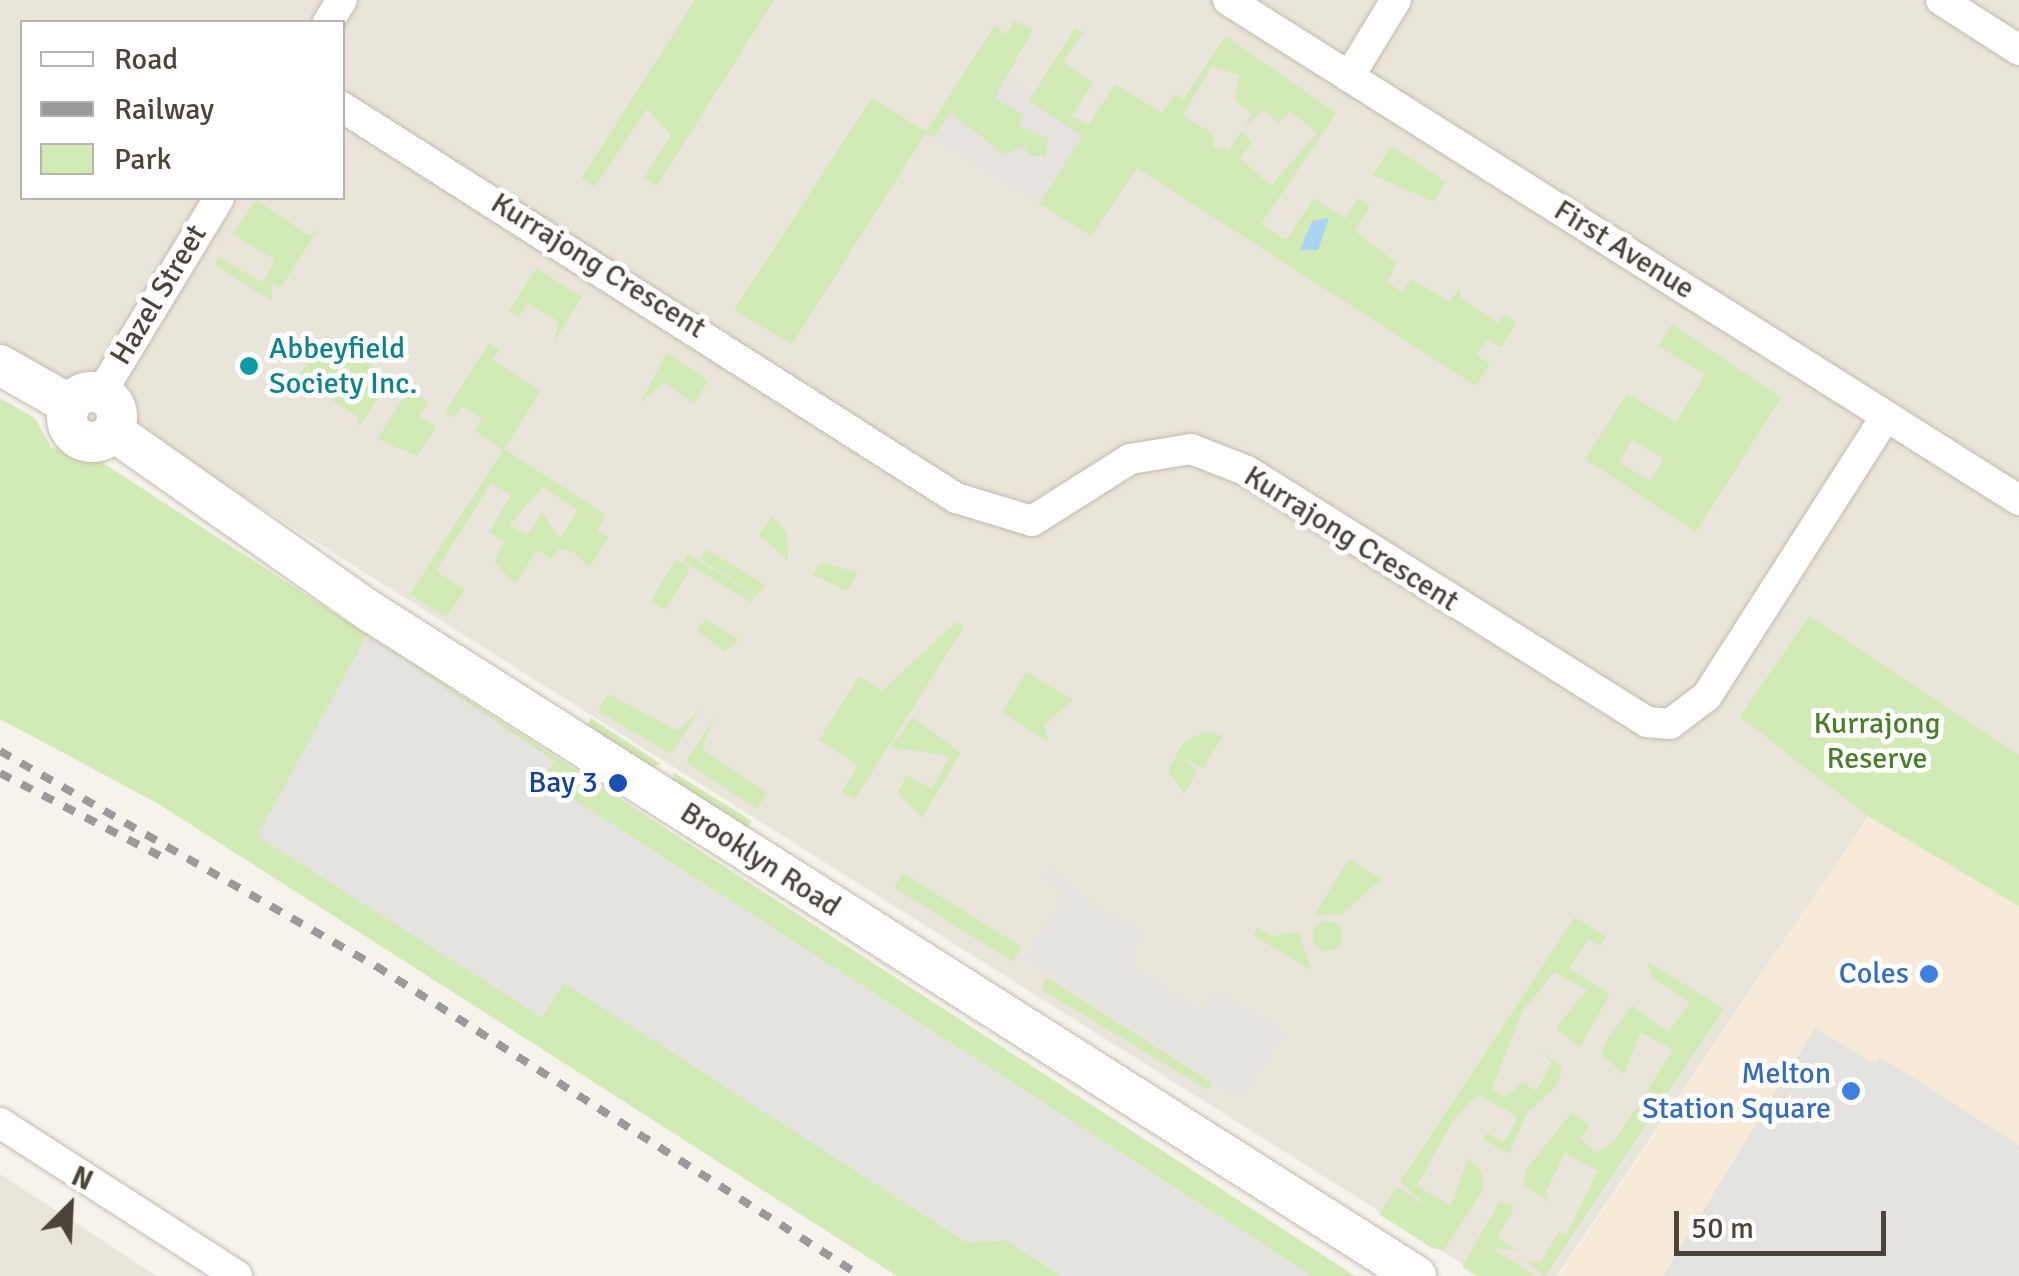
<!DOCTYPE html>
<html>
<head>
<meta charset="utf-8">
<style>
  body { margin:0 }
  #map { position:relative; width:2019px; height:1276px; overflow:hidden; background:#f6f3ec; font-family:Signika,sans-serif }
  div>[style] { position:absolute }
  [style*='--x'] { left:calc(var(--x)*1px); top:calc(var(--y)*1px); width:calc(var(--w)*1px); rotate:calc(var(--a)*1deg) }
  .residential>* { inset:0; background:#eae5da }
  .commercial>* { inset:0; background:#f7ead8 }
  .industrial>* { inset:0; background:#e6e2dd }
  .green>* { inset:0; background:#d2eab5; transform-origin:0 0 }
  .round { border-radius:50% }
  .parking>* { inset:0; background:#e5e3e0 }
  .water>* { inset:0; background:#a9d4f2 }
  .roads { filter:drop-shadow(0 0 2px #c2bbae) drop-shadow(0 0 2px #c2bbae) }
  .minor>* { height:30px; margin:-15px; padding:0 15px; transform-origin:15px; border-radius:15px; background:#fff }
  .tertiary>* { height:40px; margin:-20px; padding:0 20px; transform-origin:20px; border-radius:20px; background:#fff }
  .tertiary>.ring { margin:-20px; padding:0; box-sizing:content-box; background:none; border:40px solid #fff; border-radius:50% }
  .rail>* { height:8px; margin-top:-4px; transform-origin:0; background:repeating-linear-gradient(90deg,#9a9a9a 0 12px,transparent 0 24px) }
  .dots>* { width:28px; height:28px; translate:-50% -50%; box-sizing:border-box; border:5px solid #fff; border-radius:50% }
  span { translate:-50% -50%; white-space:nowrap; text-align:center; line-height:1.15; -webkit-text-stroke:10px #fff; paint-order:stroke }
  .street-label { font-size:30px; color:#4b4439 }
  .culture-label { font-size:30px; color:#0d838f }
  .left { translate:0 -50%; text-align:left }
  .park-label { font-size:30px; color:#4a7f2a }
  .transit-label { font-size:30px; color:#164399 }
  .right { translate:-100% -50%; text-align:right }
  .shop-label { font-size:30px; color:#366cbe }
  .legend { position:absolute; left:20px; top:20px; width:325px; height:180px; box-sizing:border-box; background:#fff; border:2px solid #b7b4b0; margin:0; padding:12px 18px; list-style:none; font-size:30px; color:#4b4439 }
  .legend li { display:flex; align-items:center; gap:20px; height:50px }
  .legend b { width:50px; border:2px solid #b7b4b0 }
  .north { position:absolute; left:20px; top:1156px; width:100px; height:100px; -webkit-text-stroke:8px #fff; paint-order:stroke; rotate:24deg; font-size:28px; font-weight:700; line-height:40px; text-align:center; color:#4b4439 }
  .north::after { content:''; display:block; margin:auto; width:35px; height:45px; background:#4b4439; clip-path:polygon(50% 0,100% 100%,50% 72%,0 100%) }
  .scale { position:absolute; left:1674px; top:1211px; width:212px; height:45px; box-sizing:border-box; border:5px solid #4b4439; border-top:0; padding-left:12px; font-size:30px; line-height:35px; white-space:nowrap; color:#4b4439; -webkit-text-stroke:8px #fff; paint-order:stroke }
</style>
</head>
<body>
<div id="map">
  <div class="residential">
    <i style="clip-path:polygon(evenodd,0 0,2019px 0,2019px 906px,1871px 812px,1557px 1276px,1482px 1276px,0 343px,0 0,22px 22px,342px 22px,342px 198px,22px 198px,22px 22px)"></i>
    <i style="clip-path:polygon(0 1174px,157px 1276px,0 1276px)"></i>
  </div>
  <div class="commercial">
    <i style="clip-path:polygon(1871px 812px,2019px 906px,2019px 1276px,1559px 1276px)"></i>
  </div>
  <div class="industrial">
    <i style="clip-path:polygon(1009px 76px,1082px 137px,1040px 204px,934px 137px,950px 111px,981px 139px,1015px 152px,1025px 145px,1041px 161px,1047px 143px,1018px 127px,1024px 116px,995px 98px)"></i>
  </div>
  <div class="green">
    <i style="clip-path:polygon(695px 0,774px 0,657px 186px,644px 178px,671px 135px,647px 109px,595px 187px,581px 179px)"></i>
    <i style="clip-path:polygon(1014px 21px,1033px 29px,995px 98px,1024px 116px,1018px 127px,1048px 138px,1046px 156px,1029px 156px,1024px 146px,1002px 154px,950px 112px,934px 137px,926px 133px,792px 344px,734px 310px,872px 98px,926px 132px,995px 25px,1006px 35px)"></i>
    <i style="clip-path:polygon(evenodd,1075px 28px,1083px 32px,1063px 62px,1093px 83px,1072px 116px,1088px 125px,1115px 84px,1162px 113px,1175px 94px,1183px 99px,1226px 36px,1336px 113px,1261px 224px,1286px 240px,1314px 198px,1345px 219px,1358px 198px,1370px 206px,1355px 231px,1397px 263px,1387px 282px,1402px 292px,1411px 279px,1450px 302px,1460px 287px,1460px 298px,1498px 323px,1505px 315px,1517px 322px,1501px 347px,1487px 340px,1476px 355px,1490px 364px,1476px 386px,1137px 168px,1091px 236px,1040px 204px,1082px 136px,1029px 101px,1075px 28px,1212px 66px,1239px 75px,1235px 100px,1252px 115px,1229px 150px,1214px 148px,1213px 133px,1182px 116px,1212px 66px,1075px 28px,1264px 109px,1278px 123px,1290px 111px,1317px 133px,1271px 186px,1240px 158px,1252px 143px,1242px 130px,1264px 109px)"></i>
    <i style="clip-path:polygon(1391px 146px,1446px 182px,1434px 202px,1373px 175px)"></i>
    <i style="clip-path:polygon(256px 200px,310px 236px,321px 225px,281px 287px,272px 283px,272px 301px,215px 265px,219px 257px,262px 283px,275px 260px,233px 234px)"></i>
    <i style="clip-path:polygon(536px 268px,582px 297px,554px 342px,558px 321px,528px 303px,519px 317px,509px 311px)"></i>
    <i style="clip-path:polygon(evenodd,1672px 324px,1781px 398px,1696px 532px,1585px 459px,1627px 394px,1676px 422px,1705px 374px,1658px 346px,1672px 324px,1632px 440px,1664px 459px,1650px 481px,1619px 462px,1632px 440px)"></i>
    <i style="clip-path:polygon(325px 336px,429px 402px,419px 416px,436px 427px,417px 456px,377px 439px,406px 394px,388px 382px,359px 427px,358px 417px,327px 397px,335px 381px,316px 370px,287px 395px)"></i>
    <i style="clip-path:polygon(evenodd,489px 343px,499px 349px,493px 360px,541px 391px,504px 449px,606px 515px,597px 531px,609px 537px,589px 568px,573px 552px,559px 549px,552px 559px,537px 550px,515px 584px,494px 562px,504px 541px,489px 532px,511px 495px,491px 483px,436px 571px,465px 590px,446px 617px,410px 594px,503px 450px,475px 431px,482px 418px,463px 406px,454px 418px,445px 412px,489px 343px,543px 487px,577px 510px,560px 540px,542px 512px,527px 535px,509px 525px,543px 487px)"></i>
    <i style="clip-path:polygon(667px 352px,708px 381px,694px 404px,665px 382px,640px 403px)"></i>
    <i style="clip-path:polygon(0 398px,35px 418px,51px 448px,83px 450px,1355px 1276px,1312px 1276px,543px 780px,542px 1016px,564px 982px,966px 1242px,1006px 1240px,1062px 1276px,897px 1276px,157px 803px,0 719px)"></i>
    <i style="clip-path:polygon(772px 516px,787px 532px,788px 561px,759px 535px)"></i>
    <i style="clip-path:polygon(706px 549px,765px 585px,757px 596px,700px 559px)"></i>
    <i style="left:688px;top:554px;width:79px;height:8px;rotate:32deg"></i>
    <i style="left:676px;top:559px;width:17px;height:49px;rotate:31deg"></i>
    <i style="clip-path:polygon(821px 562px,858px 573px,847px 591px,813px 575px)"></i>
    <i style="clip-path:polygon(1809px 616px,2019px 755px,2019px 906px,1868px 816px,1740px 717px)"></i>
    <i style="clip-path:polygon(705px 619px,709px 621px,739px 640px,725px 652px,697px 630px)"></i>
    <i style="clip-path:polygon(957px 621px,964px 627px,855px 799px,842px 792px,858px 765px,819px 740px,859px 676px,882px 691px)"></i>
    <i style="clip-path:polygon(1026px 672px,1073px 700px,1044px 725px,1049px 742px,1002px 713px)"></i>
    <i style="clip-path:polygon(608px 694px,678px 731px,701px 708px,671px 754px,598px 711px)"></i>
    <i style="clip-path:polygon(715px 716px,702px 749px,767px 793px,757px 809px,686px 762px)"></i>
    <i style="clip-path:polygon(912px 717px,961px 753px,922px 818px,898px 793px,906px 775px,932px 789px,950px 756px,891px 747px)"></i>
    <i style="clip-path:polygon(591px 718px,661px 764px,651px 768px,586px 728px)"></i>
    <i style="clip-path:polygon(1205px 731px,1223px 736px,1203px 768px,1183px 758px,1197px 772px,1184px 794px,1168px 771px,1182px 744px)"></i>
    <i style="clip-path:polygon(673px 772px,752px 821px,746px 829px,673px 781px)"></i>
    <i style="clip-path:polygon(1349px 859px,1381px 879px,1342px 914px,1314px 915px)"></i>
    <i style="left:903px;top:873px;width:140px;height:17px;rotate:32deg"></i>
    <i style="clip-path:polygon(1575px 917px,1606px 937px,1600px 946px,1588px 939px,1569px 969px,1610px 994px,1580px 1047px,1556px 1028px,1587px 990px,1555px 972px,1523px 1010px,1492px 1089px,1506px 1098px,1522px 1082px,1536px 1091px,1552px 1063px,1539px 1048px,1562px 1068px,1558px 1084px,1527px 1113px,1509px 1154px,1483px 1139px,1487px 1133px,1504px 1142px,1518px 1117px,1478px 1094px,1453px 1120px,1417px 1186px,1451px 1206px,1468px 1158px,1482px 1173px,1482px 1192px,1444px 1250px,1432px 1248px,1379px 1214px,1397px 1187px,1429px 1207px,1400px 1182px)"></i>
    <i class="round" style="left:1312px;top:921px;width:30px;height:30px"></i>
    <i style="clip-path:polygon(1257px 927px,1272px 936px,1299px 932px,1311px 970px,1253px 935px)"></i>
    <i style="clip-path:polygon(1647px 961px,1724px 1009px,1545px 1276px,1525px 1261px,1540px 1263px,1559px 1232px,1566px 1235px,1598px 1171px,1565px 1153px,1545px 1193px,1550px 1202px,1523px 1185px,1526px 1170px,1571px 1113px,1590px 1125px,1580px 1139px,1597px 1152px,1615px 1141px,1673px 1050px,1641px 1032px,1624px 1074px,1601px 1054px,1607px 1040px,1632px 1005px,1668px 1033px,1690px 1002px,1653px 978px)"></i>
    <i style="clip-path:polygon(1046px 977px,1213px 1083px,1208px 1090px,1042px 990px)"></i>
    <i style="clip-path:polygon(1500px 1201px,1515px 1207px,1497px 1237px,1517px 1250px,1492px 1248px,1535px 1276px,1477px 1276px,1462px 1267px)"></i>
  </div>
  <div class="parking">
    <i style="clip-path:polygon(367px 635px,554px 761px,543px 780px,1312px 1276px,1062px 1276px,1006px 1240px,966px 1242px,564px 983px,541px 1017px,257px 836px)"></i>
    <i style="clip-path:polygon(1049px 866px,1095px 906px,1146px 930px,1130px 962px,1148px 977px,1201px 1012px,1215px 990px,1285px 1032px,1240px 1099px,1026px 958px,1065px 892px,1042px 877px)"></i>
    <i style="clip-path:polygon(1815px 1028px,1875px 1064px,1880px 1057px,2019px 1145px,2019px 1276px,1663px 1276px)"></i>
  </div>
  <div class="water">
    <i style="clip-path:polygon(1329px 218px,1318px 250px,1300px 250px,1312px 221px)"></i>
  </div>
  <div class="roads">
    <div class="minor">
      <i style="--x:1228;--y:0;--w:936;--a:32.3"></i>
      <i style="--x:1941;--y:0;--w:93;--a:32.7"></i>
      <i style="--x:328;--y:22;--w:26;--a:-58"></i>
      <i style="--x:1349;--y:77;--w:90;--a:-58.6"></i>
      <i style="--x:342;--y:107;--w:728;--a:32.49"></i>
      <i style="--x:956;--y:498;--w:79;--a:16.8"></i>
      <i style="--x:1032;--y:521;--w:116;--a:-32.3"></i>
      <i style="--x:1130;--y:459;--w:62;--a:-9.3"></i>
      <i style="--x:1191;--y:449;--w:60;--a:21.4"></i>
      <i style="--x:1247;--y:471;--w:472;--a:32.1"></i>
      <i style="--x:1647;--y:722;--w:23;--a:5"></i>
      <i style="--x:1670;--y:724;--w:46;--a:-37.1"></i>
      <i style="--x:1707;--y:696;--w:332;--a:-57.4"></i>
      <i style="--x:101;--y:393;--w:228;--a:-58.8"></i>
      <i style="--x:0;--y:1123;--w:282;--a:32.8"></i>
    </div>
    <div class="tertiary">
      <i style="--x:0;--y:365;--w:81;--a:29.7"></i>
      <i class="ring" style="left:67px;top:392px;width:10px;height:10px"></i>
      <i style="--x:113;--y:431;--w:315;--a:35.1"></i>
      <i style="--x:371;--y:612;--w:1238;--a:32.43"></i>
    </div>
  </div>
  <div class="rail">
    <i style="--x:0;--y:751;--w:433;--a:29.8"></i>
    <i style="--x:376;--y:966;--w:576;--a:32.59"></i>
    <i style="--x:0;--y:773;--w:180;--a:27.4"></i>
  </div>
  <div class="dots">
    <i style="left:249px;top:366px;background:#0f9aa8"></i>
    <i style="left:618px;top:783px;background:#1a4fb4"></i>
    <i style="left:1929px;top:974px;background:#3f7fe0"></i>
    <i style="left:1851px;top:1091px;background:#3f7fe0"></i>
  </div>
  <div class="street-label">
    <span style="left:1624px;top:250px;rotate:32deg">First Avenue</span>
    <span style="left:598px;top:266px;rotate:32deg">Kurrajong Crescent</span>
    <span style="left:159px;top:295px;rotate:-59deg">Hazel Street</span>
    <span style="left:1351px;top:539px;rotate:32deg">Kurrajong Crescent</span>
    <span style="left:760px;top:860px;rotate:33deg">Brooklyn Road</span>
  </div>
  <div class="culture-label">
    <span class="left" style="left:269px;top:366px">Abbeyfield<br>Society Inc.</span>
  </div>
  <div class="park-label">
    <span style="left:1877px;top:741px">Kurrajong<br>Reserve</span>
  </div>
  <div class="transit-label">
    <span class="right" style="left:598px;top:783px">Bay 3</span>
  </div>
  <div class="shop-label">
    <span class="right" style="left:1909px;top:974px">Coles</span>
    <span class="right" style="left:1831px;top:1091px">Melton<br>Station Square</span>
  </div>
  <ul class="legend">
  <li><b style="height:12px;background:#fff"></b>Road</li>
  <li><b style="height:12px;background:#9a9a9a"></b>Railway</li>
  <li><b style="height:28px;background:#d2eab5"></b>Park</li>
  </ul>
  <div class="north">N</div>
  <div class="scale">50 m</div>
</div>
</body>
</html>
